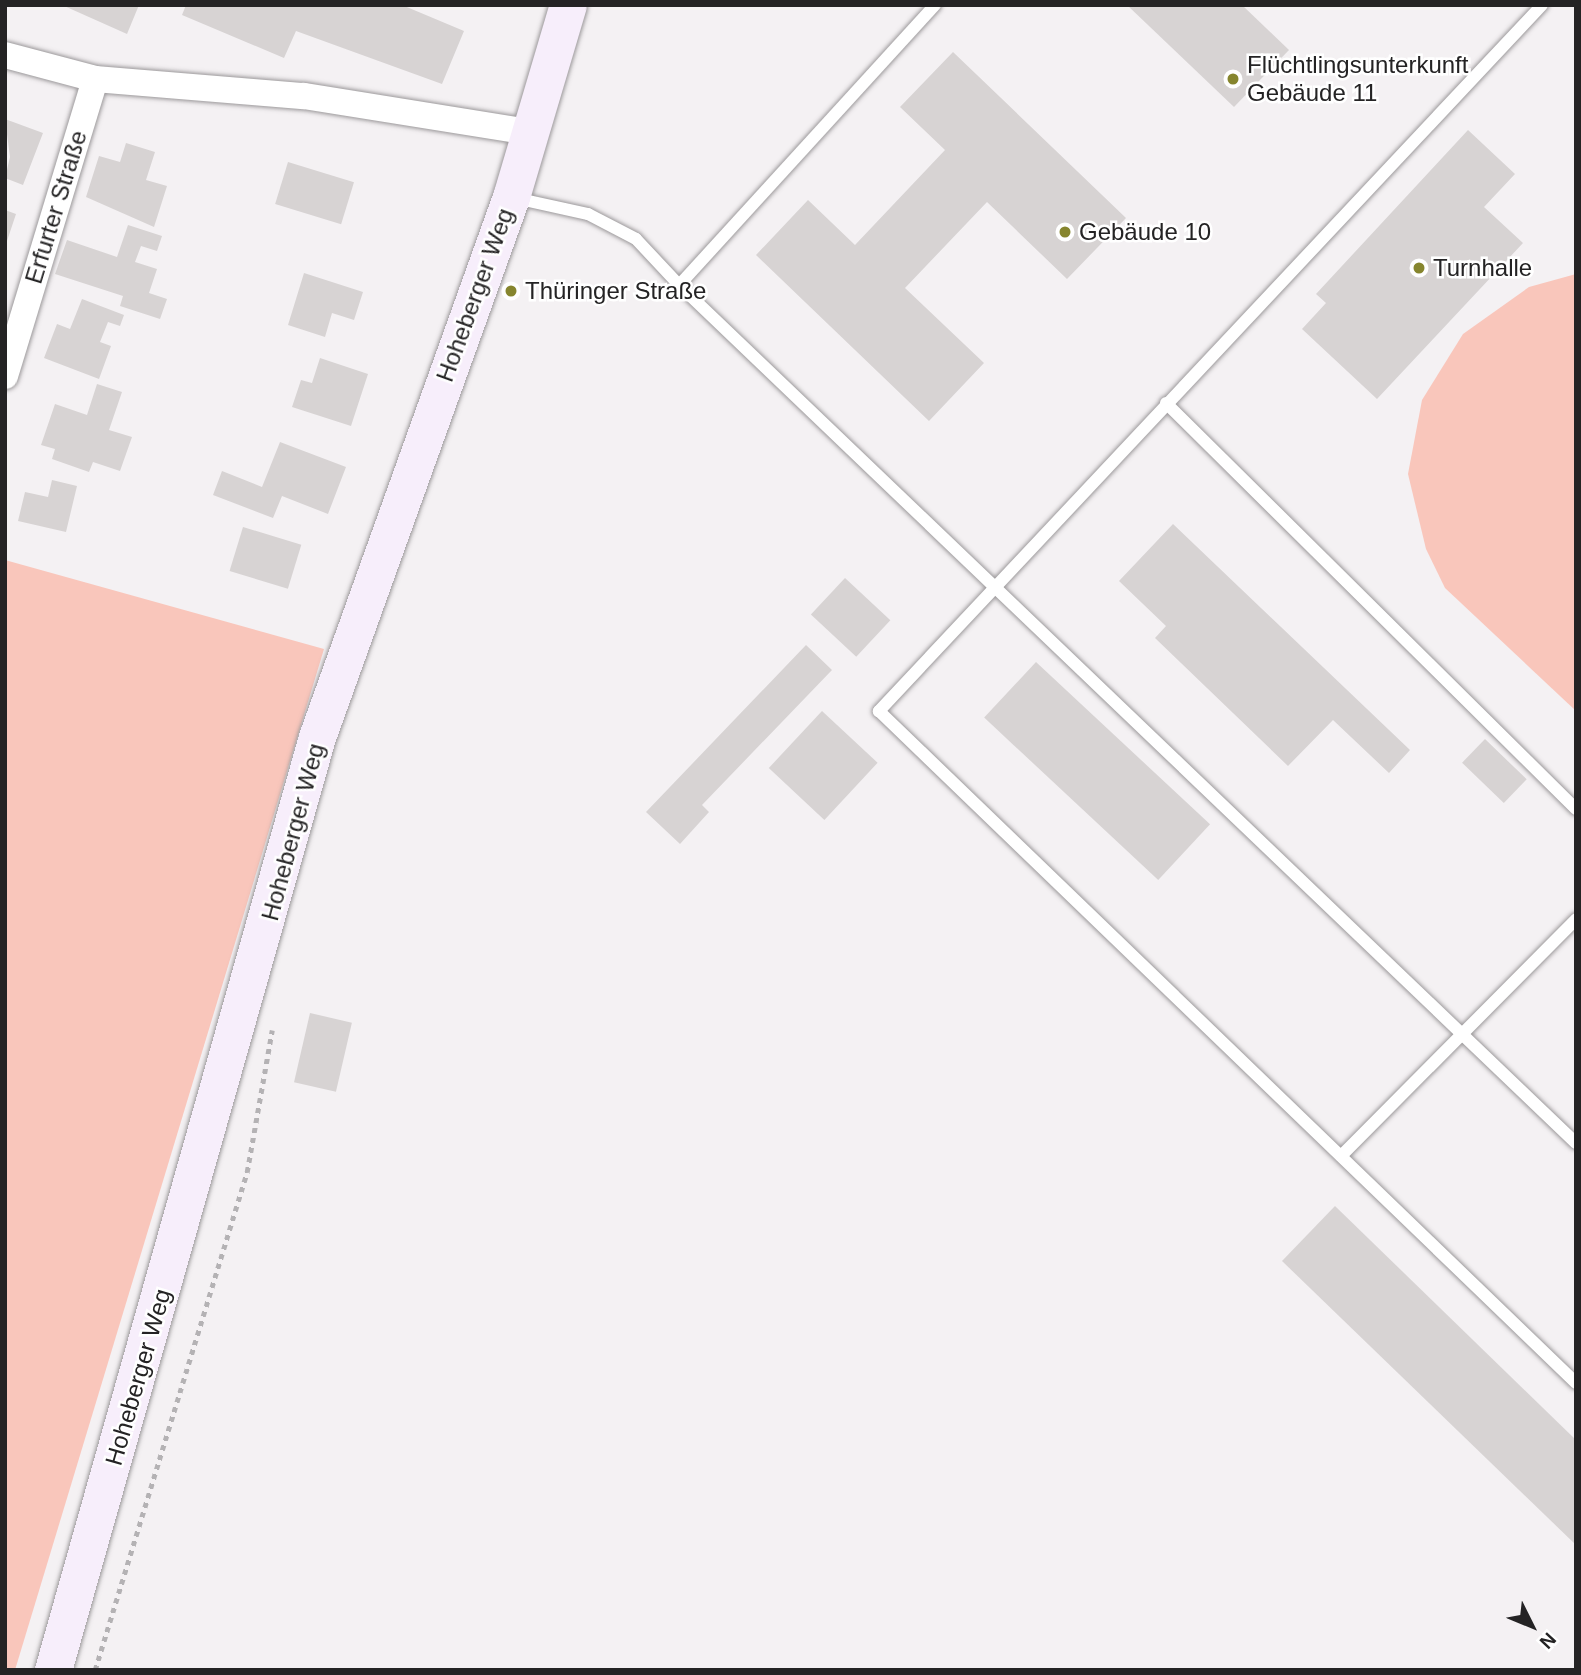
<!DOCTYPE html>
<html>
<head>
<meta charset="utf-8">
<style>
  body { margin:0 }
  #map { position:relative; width:1581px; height:1675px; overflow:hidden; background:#f4f1f3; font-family:Arial,sans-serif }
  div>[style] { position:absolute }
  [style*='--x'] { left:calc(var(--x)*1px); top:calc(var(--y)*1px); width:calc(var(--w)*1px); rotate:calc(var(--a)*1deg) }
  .green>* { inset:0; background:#f9c6bb }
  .building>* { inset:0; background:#d7d3d3; transform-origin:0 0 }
  .path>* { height:4.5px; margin-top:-2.25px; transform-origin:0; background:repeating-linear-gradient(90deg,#b4b2b4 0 5px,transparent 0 10px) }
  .roads { filter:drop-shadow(0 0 2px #9c999b) drop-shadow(0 0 2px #9c999b) }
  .lane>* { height:12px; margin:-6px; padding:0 6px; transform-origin:6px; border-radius:6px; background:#fff }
  .street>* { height:26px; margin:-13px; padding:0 13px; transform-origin:13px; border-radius:13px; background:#fff }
  .secondary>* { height:37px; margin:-18.5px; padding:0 18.5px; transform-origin:18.5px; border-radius:18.5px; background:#f7eefb }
  .dots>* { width:19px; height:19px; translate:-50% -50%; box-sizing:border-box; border:4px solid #fff; border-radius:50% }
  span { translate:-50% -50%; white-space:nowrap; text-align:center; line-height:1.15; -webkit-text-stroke:5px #fff; paint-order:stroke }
  .poi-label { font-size:24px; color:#242324 }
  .left { translate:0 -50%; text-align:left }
  .street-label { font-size:24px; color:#242324 }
  .frame { position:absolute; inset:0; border:7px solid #242324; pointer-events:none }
  .north { position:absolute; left:1497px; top:1591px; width:70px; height:70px; -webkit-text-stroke:5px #fff; paint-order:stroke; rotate:133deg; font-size:19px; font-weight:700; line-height:28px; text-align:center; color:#242324 }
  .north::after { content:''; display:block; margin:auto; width:24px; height:32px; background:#242324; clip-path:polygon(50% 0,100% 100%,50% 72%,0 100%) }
</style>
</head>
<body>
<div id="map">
  <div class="green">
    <i style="clip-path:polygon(1576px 274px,1576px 711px,1445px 588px,1426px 549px,1408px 474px,1422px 400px,1463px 334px,1529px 287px)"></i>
    <i style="clip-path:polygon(5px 560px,324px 649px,15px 1670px,5px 1670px)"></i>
  </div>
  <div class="building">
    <i style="clip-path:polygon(62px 5px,139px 5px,127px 34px)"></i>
    <i style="clip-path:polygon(186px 5px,402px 5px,464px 31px,442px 84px,296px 31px,284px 58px,182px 15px)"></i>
    <i style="clip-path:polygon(1127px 5px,1242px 5px,1289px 50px,1234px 107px)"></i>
    <i style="clip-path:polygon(953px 52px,1126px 218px,1067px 279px,987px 202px,905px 288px,984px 363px,929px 421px,756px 255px,808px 200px,855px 245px,945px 150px,900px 107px)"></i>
    <i style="clip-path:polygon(5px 119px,43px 133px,23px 185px,5px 178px,10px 157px)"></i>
    <i style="clip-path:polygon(1468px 130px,1515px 174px,1484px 207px,1523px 243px,1377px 399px,1302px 329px,1326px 303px,1316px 294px)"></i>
    <i style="clip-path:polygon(126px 143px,155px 152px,146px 180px,167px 186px,154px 227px,86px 197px,99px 156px,120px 162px)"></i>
    <i style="left:288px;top:162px;width:69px;height:44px;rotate:17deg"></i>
    <i style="clip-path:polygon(5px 210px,16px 214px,6px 244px,5px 244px)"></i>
    <i style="clip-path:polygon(128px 225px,162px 236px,157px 251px,141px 246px,135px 262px,157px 269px,149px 293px,167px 299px,160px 319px,120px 306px,123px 296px,55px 274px,67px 240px,117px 257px)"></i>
    <i style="clip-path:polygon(304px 273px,363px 292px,354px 320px,332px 313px,325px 337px,288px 325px)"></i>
    <i style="clip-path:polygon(82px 299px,124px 315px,120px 326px,108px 322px,100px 342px,111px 346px,99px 379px,44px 358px,57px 324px,70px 329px)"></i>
    <i style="clip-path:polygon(320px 358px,368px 374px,351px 426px,292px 407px,301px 380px,312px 383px)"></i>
    <i style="clip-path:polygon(97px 384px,122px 392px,109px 430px,132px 437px,120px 471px,93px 462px,89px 472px,52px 459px,55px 449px,41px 445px,55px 404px,87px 415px)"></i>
    <i style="clip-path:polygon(280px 442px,346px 467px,328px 514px,282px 496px,273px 518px,213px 495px,222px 471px,262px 487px)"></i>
    <i style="clip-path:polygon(52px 480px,77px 486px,66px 532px,18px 521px,25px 492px,48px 497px)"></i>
    <i style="clip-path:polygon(1173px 524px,1410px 750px,1389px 773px,1333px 720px,1288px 766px,1155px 638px,1166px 626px,1119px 581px)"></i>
    <i style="left:243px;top:527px;width:61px;height:46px;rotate:17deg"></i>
    <i style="left:845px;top:578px;width:62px;height:50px;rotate:43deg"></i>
    <i style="clip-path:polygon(806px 645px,832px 670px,702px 805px,709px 812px,680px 844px,646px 812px)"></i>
    <i style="left:1036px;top:662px;width:238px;height:76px;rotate:43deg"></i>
    <i style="left:822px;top:711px;width:76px;height:78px;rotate:43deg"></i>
    <i style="left:1485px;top:739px;width:58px;height:33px;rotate:44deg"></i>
    <i style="left:310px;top:1013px;width:43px;height:71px;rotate:13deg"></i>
    <i style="clip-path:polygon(1335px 1206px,1576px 1440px,1576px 1545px,1282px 1261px)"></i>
  </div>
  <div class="path">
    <i style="--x:95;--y:1670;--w:521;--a:-73.03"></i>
    <i style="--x:247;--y:1172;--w:144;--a:-80"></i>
  </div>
  <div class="roads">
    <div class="lane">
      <i style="--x:935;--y:5;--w:379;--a:132.4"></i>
      <i style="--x:679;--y:285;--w:1241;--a:43.73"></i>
      <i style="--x:1542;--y:5;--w:969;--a:133.2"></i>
      <i style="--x:879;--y:711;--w:968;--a:43.95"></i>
      <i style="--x:515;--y:198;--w:75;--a:12.4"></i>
      <i style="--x:588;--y:214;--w:54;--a:27.5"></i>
      <i style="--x:636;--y:239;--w:63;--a:46.9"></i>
      <i style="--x:1166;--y:403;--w:577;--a:44.72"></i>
      <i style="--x:1341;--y:1156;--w:334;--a:-45.2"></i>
    </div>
    <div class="street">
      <i style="--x:5;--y:55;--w:93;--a:14.9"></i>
      <i style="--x:95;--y:79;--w:210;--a:4.7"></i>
      <i style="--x:304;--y:96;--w:229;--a:9.1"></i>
      <i style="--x:5;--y:376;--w:310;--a:-73.1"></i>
    </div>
    <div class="secondary">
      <i style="--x:53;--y:1670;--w:970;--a:-74.2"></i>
      <i style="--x:317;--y:737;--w:574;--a:-70.24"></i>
      <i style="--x:511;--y:197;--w:200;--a:-73.5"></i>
    </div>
  </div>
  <div class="dots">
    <i style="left:1233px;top:79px;background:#86852e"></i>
    <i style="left:1065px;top:232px;background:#86852e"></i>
    <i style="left:1419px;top:268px;background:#86852e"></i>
    <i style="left:511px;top:291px;background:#86852e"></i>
  </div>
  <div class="poi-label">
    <span class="left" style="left:1247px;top:79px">Flüchtlingsunterkunft<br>Gebäude 11</span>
    <span class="left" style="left:1079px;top:232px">Gebäude 10</span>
    <span class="left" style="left:1433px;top:268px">Turnhalle</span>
    <span class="left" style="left:525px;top:291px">Thüringer Straße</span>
  </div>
  <div class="street-label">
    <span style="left:56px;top:207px;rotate:-73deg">Erfurter Straße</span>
    <span style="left:475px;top:295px;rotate:-70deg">Hoheberger Weg</span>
    <span style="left:293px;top:832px;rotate:-75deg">Hoheberger Weg</span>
    <span style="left:138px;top:1377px;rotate:-74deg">Hoheberger Weg</span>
  </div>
  <div class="frame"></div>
  <div class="north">N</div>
</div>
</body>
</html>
